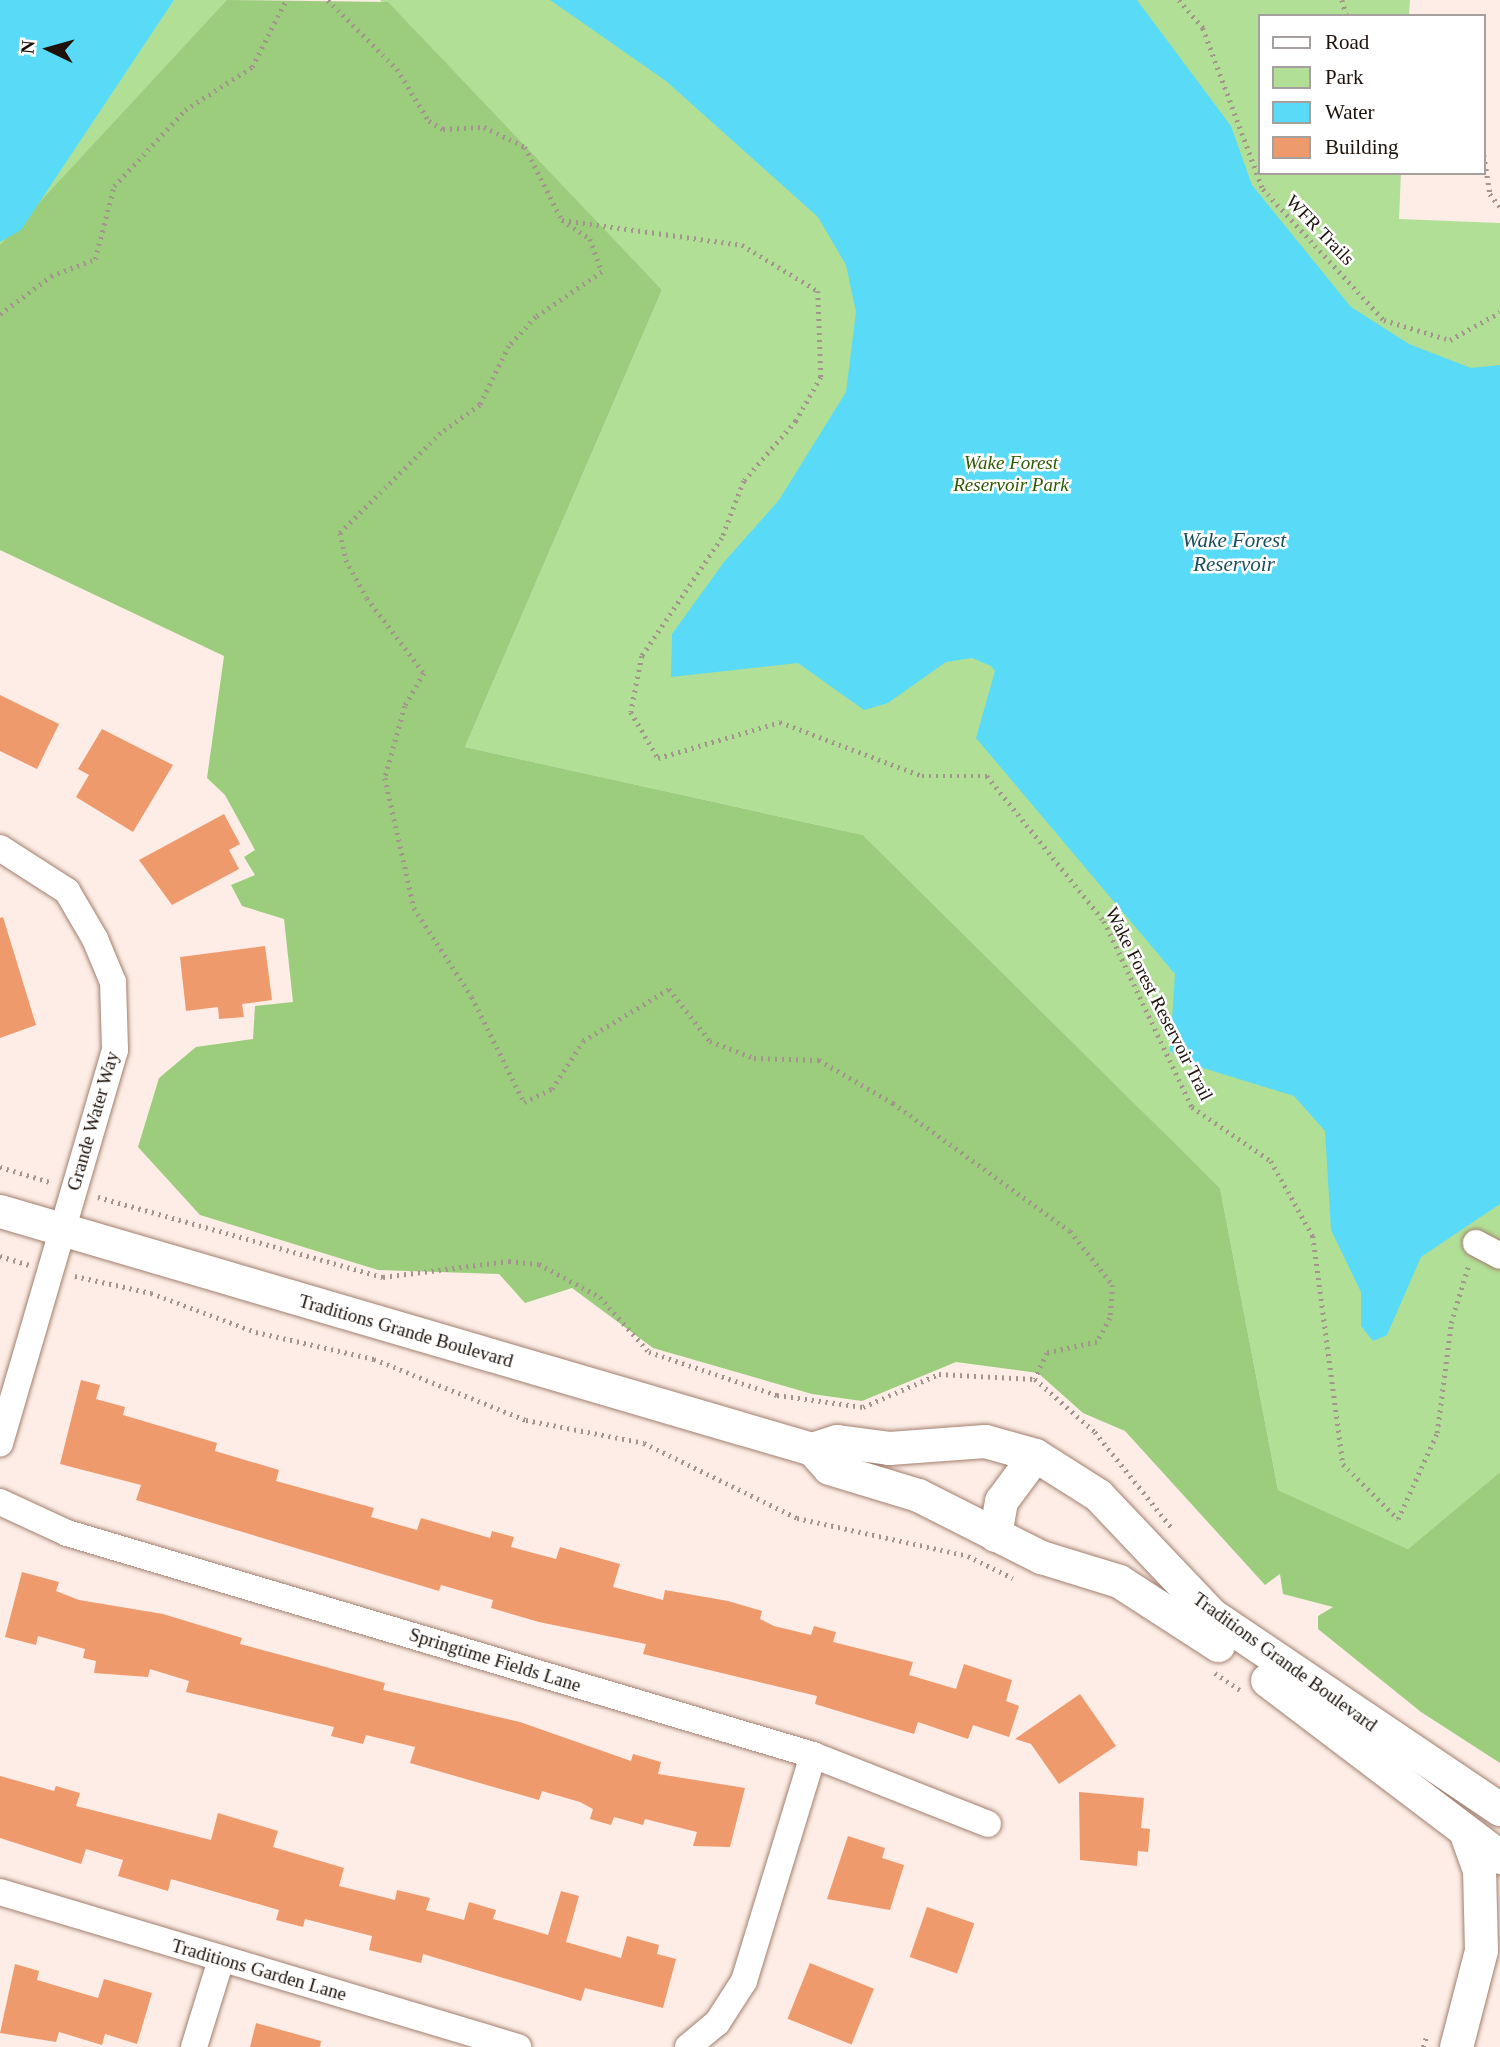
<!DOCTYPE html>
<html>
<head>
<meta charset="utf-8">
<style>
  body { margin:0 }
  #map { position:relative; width:1500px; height:2047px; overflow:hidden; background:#fdede6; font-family:Georgia,serif }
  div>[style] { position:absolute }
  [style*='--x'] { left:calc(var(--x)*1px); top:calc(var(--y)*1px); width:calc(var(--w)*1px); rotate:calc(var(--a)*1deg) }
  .green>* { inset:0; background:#b1df96 }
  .forest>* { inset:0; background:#9bcd7d }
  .water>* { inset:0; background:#59dbf7 }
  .building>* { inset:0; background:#ef9a6d; transform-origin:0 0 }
  .path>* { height:4.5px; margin-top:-2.25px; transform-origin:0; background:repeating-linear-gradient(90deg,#a3958e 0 2px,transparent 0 7px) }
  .roads { filter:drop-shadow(0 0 2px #a2806f) drop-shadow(0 0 2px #a2806f) }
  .minor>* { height:26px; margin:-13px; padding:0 13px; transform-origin:13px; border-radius:13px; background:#fff }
  .major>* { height:33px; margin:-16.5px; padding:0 16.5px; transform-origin:16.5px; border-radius:16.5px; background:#fff }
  span { translate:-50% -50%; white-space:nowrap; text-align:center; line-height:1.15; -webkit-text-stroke:5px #fff; paint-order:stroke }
  .street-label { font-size:19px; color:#1e120b }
  .park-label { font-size:19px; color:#2e5901; font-style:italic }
  .water-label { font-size:21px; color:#174f5b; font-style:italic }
  .legend { position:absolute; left:1258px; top:14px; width:228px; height:161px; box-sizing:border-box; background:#fff; border:2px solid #a5a09d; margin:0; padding:9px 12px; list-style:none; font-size:21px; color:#1e120b }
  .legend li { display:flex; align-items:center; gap:14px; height:35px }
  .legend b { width:35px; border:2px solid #a5a09d }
  .north { position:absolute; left:14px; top:14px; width:70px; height:70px; -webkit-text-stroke:5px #fff; paint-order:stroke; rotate:275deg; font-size:19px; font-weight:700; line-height:28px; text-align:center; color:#1e120b }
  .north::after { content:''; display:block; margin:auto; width:24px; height:32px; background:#1e120b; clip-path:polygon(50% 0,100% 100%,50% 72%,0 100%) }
</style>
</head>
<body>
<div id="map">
  <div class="green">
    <i style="clip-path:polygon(0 0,228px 0,0 246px)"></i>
    <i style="clip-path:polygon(380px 0,1410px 0,1409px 16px,1260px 16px,1260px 173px,1401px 173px,1399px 219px,1500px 223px,1500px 1472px,1408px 1549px,1278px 1490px,1220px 1188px,863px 835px,465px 747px,662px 290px)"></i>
  </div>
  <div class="forest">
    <i style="clip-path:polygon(227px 0,388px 2px,662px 290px,465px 747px,863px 835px,1220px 1188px,1278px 1490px,1408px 1549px,1500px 1472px,1500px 1763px,1421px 1712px,1318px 1629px,1318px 1616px,1333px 1607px,1283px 1594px,1280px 1574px,1265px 1585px,1125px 1431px,1083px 1413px,1038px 1373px,956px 1362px,862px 1401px,812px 1394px,653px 1348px,572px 1288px,525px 1303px,499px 1274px,378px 1270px,200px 1215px,138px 1147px,159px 1078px,196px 1047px,253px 1039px,255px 1006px,293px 1002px,284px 919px,242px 906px,231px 885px,255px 875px,244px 857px,255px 850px,225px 795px,207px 778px,224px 656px,0 550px,0 245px)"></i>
  </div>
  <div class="water">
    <i style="clip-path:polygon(0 0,174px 0,21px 230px,0 242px)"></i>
    <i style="clip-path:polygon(550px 0,1137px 0,1231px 126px,1252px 185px,1351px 307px,1409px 344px,1471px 368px,1500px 365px,1500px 1204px,1421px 1257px,1387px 1335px,1373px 1341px,1361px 1326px,1361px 1292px,1331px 1230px,1325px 1131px,1294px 1096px,1190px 1064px,1170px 1051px,1175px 974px,976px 738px,995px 671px,991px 666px,972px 658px,946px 662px,888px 703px,864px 710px,798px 663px,671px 677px,672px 634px,724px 562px,779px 500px,846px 392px,856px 312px,846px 265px,818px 217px,666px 81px)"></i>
  </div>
  <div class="building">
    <i style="clip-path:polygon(0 695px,59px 724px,37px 769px,0 751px)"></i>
    <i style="clip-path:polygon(102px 729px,173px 765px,133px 832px,76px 797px,89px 775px,78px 769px)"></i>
    <i style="clip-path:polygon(224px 814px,240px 844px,229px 850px,239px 869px,172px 905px,139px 860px)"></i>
    <i style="clip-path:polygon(3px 917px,36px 1025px,0 1038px,0 918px)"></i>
    <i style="clip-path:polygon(265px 946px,272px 1000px,242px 1004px,244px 1017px,219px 1019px,218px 1007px,186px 1011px,180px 957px)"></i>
    <i style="clip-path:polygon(81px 1380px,100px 1385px,96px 1399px,125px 1407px,123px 1415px,217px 1443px,215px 1451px,279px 1470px,276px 1481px,374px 1508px,371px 1517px,417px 1530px,421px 1518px,490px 1538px,492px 1531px,514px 1537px,511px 1547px,556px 1559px,560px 1547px,620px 1564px,613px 1587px,663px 1600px,665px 1590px,728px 1601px,762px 1611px,760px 1619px,774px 1626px,811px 1635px,814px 1626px,836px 1632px,833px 1642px,913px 1662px,909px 1675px,956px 1689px,964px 1664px,1012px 1680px,1006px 1701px,1019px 1706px,1009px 1737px,973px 1725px,968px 1739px,918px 1722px,914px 1734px,815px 1704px,817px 1696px,643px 1654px,646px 1644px,539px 1622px,491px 1608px,493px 1600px,441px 1585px,439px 1591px,136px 1500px,141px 1485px,60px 1464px)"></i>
    <i style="clip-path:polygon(22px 1572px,59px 1582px,56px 1591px,79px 1600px,163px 1614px,242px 1638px,240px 1644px,385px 1683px,383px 1690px,520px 1722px,631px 1761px,633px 1754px,661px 1762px,658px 1774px,745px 1788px,730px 1847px,693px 1846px,697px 1832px,645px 1819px,643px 1825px,614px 1817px,611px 1825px,590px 1819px,593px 1809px,580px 1802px,542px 1791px,539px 1800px,410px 1763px,415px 1747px,366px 1735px,363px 1744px,331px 1736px,334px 1727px,186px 1692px,189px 1681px,150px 1669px,148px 1677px,94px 1673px,96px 1661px,83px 1658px,85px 1649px,38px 1636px,36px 1645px,5px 1637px)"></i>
    <i style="clip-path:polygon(1080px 1694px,1116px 1746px,1059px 1784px,1031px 1744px,1015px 1739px)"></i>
    <i style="clip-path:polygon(0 1776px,54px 1791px,56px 1786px,80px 1793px,76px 1806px,211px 1840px,218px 1813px,278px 1831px,273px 1847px,344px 1868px,339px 1886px,395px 1900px,397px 1890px,430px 1898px,426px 1910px,464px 1920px,469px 1902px,496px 1910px,493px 1919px,548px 1935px,561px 1891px,579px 1896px,566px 1942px,621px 1958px,627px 1936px,659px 1945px,657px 1954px,676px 1959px,663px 2008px,585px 1988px,581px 2001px,423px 1954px,421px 1963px,369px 1950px,372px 1936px,305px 1919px,303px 1927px,276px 1920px,279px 1910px,171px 1879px,168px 1891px,118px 1876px,123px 1860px,86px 1849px,81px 1864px,0 1838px)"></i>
    <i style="clip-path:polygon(1079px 1792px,1144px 1798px,1141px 1828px,1150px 1829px,1148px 1852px,1138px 1851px,1137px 1866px,1080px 1860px)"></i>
    <i style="clip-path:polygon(848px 1836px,885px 1848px,882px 1858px,904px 1865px,890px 1910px,827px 1899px)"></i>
    <i style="left:927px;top:1907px;width:50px;height:53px;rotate:19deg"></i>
    <i style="left:810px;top:1963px;width:69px;height:60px;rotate:22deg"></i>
    <i style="clip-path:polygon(15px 1964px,39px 1971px,37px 1980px,98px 1998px,104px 1979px,152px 1993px,137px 2044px,105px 2034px,102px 2045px,59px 2032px,56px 2042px,0 2033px)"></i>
    <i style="clip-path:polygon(256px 2023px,321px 2041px,320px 2047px,250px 2047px)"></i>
  </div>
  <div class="path">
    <i style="--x:328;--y:0;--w:98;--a:45"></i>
    <i style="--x:397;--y:69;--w:61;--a:58.4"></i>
    <i style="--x:429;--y:121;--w:16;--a:30"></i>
    <i style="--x:443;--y:129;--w:41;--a:-2.8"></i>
    <i style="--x:484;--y:127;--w:46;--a:26"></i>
    <i style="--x:525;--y:147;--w:82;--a:63.1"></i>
    <i style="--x:562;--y:220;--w:34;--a:34"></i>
    <i style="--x:590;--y:239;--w:35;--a:70"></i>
    <i style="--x:602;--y:272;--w:80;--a:145.7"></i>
    <i style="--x:536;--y:317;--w:40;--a:133"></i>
    <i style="--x:509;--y:346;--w:66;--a:116.2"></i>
    <i style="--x:480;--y:405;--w:48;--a:144.3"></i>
    <i style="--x:441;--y:433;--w:142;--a:135.3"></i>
    <i style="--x:340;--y:533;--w:28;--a:77"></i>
    <i style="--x:346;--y:560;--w:43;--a:61.1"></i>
    <i style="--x:367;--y:598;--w:94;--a:52.8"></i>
    <i style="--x:424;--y:673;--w:38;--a:120"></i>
    <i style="--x:405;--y:706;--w:75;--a:105.5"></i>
    <i style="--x:385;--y:778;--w:133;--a:77.4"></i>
    <i style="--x:414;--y:908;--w:106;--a:56.9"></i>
    <i style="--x:472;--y:997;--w:117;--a:63.7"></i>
    <i style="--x:524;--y:1102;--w:31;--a:-25"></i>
    <i style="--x:552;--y:1089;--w:57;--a:-57.1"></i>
    <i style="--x:583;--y:1041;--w:100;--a:-31.2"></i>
    <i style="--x:669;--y:989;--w:66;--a:51.7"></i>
    <i style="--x:710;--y:1041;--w:47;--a:21.1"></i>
    <i style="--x:754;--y:1058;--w:65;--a:1.8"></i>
    <i style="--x:819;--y:1060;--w:86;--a:30.2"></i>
    <i style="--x:893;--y:1103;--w:218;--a:35.9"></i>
    <i style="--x:1070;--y:1231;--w:69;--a:51.5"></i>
    <i style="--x:1113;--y:1285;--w:33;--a:95"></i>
    <i style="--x:1110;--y:1318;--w:27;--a:118"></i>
    <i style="--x:1097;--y:1342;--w:51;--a:167.6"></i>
    <i style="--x:1047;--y:1353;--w:29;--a:115"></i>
    <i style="--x:1179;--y:0;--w:37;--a:49"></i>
    <i style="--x:1203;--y:28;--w:172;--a:69.6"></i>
    <i style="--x:1263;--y:189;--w:178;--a:47.3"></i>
    <i style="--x:1384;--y:320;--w:69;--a:16.9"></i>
    <i style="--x:1450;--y:340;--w:57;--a:-29.2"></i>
    <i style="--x:1342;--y:0;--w:17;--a:73"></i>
    <i style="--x:1484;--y:155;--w:39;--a:81"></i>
    <i style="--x:1490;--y:194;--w:16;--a:52"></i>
    <i style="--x:562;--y:220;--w:182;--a:7.9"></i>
    <i style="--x:742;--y:245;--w:89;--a:31.2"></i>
    <i style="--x:818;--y:291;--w:86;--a:88"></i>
    <i style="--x:821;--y:377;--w:51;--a:119.6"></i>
    <i style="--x:796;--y:421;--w:79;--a:130.9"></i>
    <i style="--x:744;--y:481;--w:61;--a:111.1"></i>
    <i style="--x:722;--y:538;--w:143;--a:124.1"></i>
    <i style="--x:642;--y:656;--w:57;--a:101.1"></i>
    <i style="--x:631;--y:712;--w:53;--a:59.6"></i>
    <i style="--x:658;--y:758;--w:127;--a:-16.4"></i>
    <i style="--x:780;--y:722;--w:152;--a:20.8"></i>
    <i style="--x:922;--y:776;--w:65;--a:0"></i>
    <i style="--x:987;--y:776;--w:186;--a:51.1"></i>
    <i style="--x:1104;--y:921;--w:206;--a:64.7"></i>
    <i style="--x:1192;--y:1107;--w:96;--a:34.4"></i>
    <i style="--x:1271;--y:1161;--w:86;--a:60.8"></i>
    <i style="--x:1313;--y:1236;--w:230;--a:82.5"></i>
    <i style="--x:1343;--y:1464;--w:78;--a:45"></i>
    <i style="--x:1398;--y:1519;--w:94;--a:-65.6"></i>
    <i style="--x:1437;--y:1433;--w:111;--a:-82.7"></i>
    <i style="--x:1451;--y:1323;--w:59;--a:-73.1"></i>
    <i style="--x:0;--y:314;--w:64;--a:-36.7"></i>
    <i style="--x:51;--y:276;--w:47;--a:-21.1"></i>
    <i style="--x:95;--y:259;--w:75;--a:-75.4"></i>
    <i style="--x:114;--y:186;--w:104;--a:-46.9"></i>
    <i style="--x:185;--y:110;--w:80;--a:-32.7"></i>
    <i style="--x:252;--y:67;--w:75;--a:-63.1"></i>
    <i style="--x:0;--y:1167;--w:55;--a:16.8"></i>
    <i style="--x:98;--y:1197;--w:296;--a:15.7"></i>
    <i style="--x:383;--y:1277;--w:127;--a:-7.2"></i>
    <i style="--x:509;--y:1261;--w:30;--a:6"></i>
    <i style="--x:539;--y:1264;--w:69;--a:28.4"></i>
    <i style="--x:600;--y:1297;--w:74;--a:48.3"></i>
    <i style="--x:649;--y:1352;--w:135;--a:18.6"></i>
    <i style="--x:777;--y:1395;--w:87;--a:7.9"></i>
    <i style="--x:863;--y:1407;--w:83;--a:-23.5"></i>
    <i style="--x:939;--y:1374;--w:96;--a:3"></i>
    <i style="--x:1035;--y:1379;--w:80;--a:41.5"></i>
    <i style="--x:1095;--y:1432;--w:123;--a:51.3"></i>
    <i style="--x:0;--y:1256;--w:30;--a:17"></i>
    <i style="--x:75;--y:1276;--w:78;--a:12.6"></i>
    <i style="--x:151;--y:1293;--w:112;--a:20.4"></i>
    <i style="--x:256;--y:1332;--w:121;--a:12.9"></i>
    <i style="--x:374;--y:1359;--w:164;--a:21.9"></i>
    <i style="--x:526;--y:1420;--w:120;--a:11"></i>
    <i style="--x:644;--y:1443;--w:170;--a:26.1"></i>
    <i style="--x:797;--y:1518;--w:175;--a:12.5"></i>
    <i style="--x:968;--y:1556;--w:50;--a:26.1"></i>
    <i style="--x:1215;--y:1673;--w:30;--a:34"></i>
    <i style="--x:1423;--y:2047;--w:13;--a:-72"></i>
  </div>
  <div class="roads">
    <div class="minor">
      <i style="--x:0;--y:848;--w:80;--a:32.7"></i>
      <i style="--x:67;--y:891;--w:56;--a:59.7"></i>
      <i style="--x:95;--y:939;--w:47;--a:67.3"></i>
      <i style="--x:113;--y:982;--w:68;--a:88.3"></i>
      <i style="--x:115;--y:1050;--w:410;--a:106.3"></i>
      <i style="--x:1476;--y:1243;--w:27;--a:28"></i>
      <i style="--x:0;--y:1502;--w:74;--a:24.8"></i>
      <i style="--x:67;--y:1533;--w:778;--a:16.57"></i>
      <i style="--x:813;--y:1755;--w:188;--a:21.5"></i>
      <i style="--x:0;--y:1892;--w:541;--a:16.66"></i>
      <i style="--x:194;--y:2047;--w:91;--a:-72.8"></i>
      <i style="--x:688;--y:2047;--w:38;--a:-40"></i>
      <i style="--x:717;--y:2023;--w:50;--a:-57.3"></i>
      <i style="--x:744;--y:1981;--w:236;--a:-73"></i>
    </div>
    <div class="major">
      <i style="--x:0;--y:1211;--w:846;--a:16.34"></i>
      <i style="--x:812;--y:1449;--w:26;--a:-18"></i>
      <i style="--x:837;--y:1441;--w:52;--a:7.7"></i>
      <i style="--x:889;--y:1448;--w:96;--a:-4.2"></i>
      <i style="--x:985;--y:1441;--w:52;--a:15.6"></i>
      <i style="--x:1035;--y:1455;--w:75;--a:32.4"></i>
      <i style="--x:1098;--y:1495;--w:166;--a:46.5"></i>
      <i style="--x:1212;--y:1615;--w:347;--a:34"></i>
      <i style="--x:812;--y:1449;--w:25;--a:48"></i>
      <i style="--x:829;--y:1468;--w:93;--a:16.9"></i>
      <i style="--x:918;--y:1495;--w:138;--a:26.8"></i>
      <i style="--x:1041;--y:1557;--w:82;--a:17.1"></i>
      <i style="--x:1119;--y:1581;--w:118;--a:32.9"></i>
      <i style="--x:995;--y:1535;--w:35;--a:-80"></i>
      <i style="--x:1001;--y:1501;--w:57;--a:-53.5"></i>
      <i style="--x:1267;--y:1680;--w:293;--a:37.2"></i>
      <i style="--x:1456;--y:2047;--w:100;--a:-75.5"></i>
      <i style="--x:1481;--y:1950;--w:80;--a:-91.4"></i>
      <i style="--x:1479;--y:1870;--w:41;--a:-109.7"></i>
    </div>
  </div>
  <div class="street-label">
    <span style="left:1320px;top:230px;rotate:46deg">WFR Trails</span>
    <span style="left:1159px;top:1004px;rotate:63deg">Wake Forest Reservoir Trail</span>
    <span style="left:93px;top:1121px;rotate:-74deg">Grande Water Way</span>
    <span style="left:406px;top:1331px;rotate:16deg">Traditions Grande Boulevard</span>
    <span style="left:495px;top:1660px;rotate:17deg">Springtime Fields Lane</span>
    <span style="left:1285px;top:1662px;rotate:36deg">Traditions Grande Boulevard</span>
    <span style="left:259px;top:1970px;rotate:16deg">Traditions Garden Lane</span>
  </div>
  <div class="park-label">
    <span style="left:1011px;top:474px">Wake Forest<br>Reservoir Park</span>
  </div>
  <div class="water-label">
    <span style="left:1234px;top:552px">Wake Forest<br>Reservoir</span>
  </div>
  <ul class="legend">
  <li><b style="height:9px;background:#fff"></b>Road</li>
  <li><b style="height:19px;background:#b1df96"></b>Park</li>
  <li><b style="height:19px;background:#59dbf7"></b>Water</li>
  <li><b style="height:19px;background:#ef9a6d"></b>Building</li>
  </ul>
  <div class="north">N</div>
</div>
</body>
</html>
